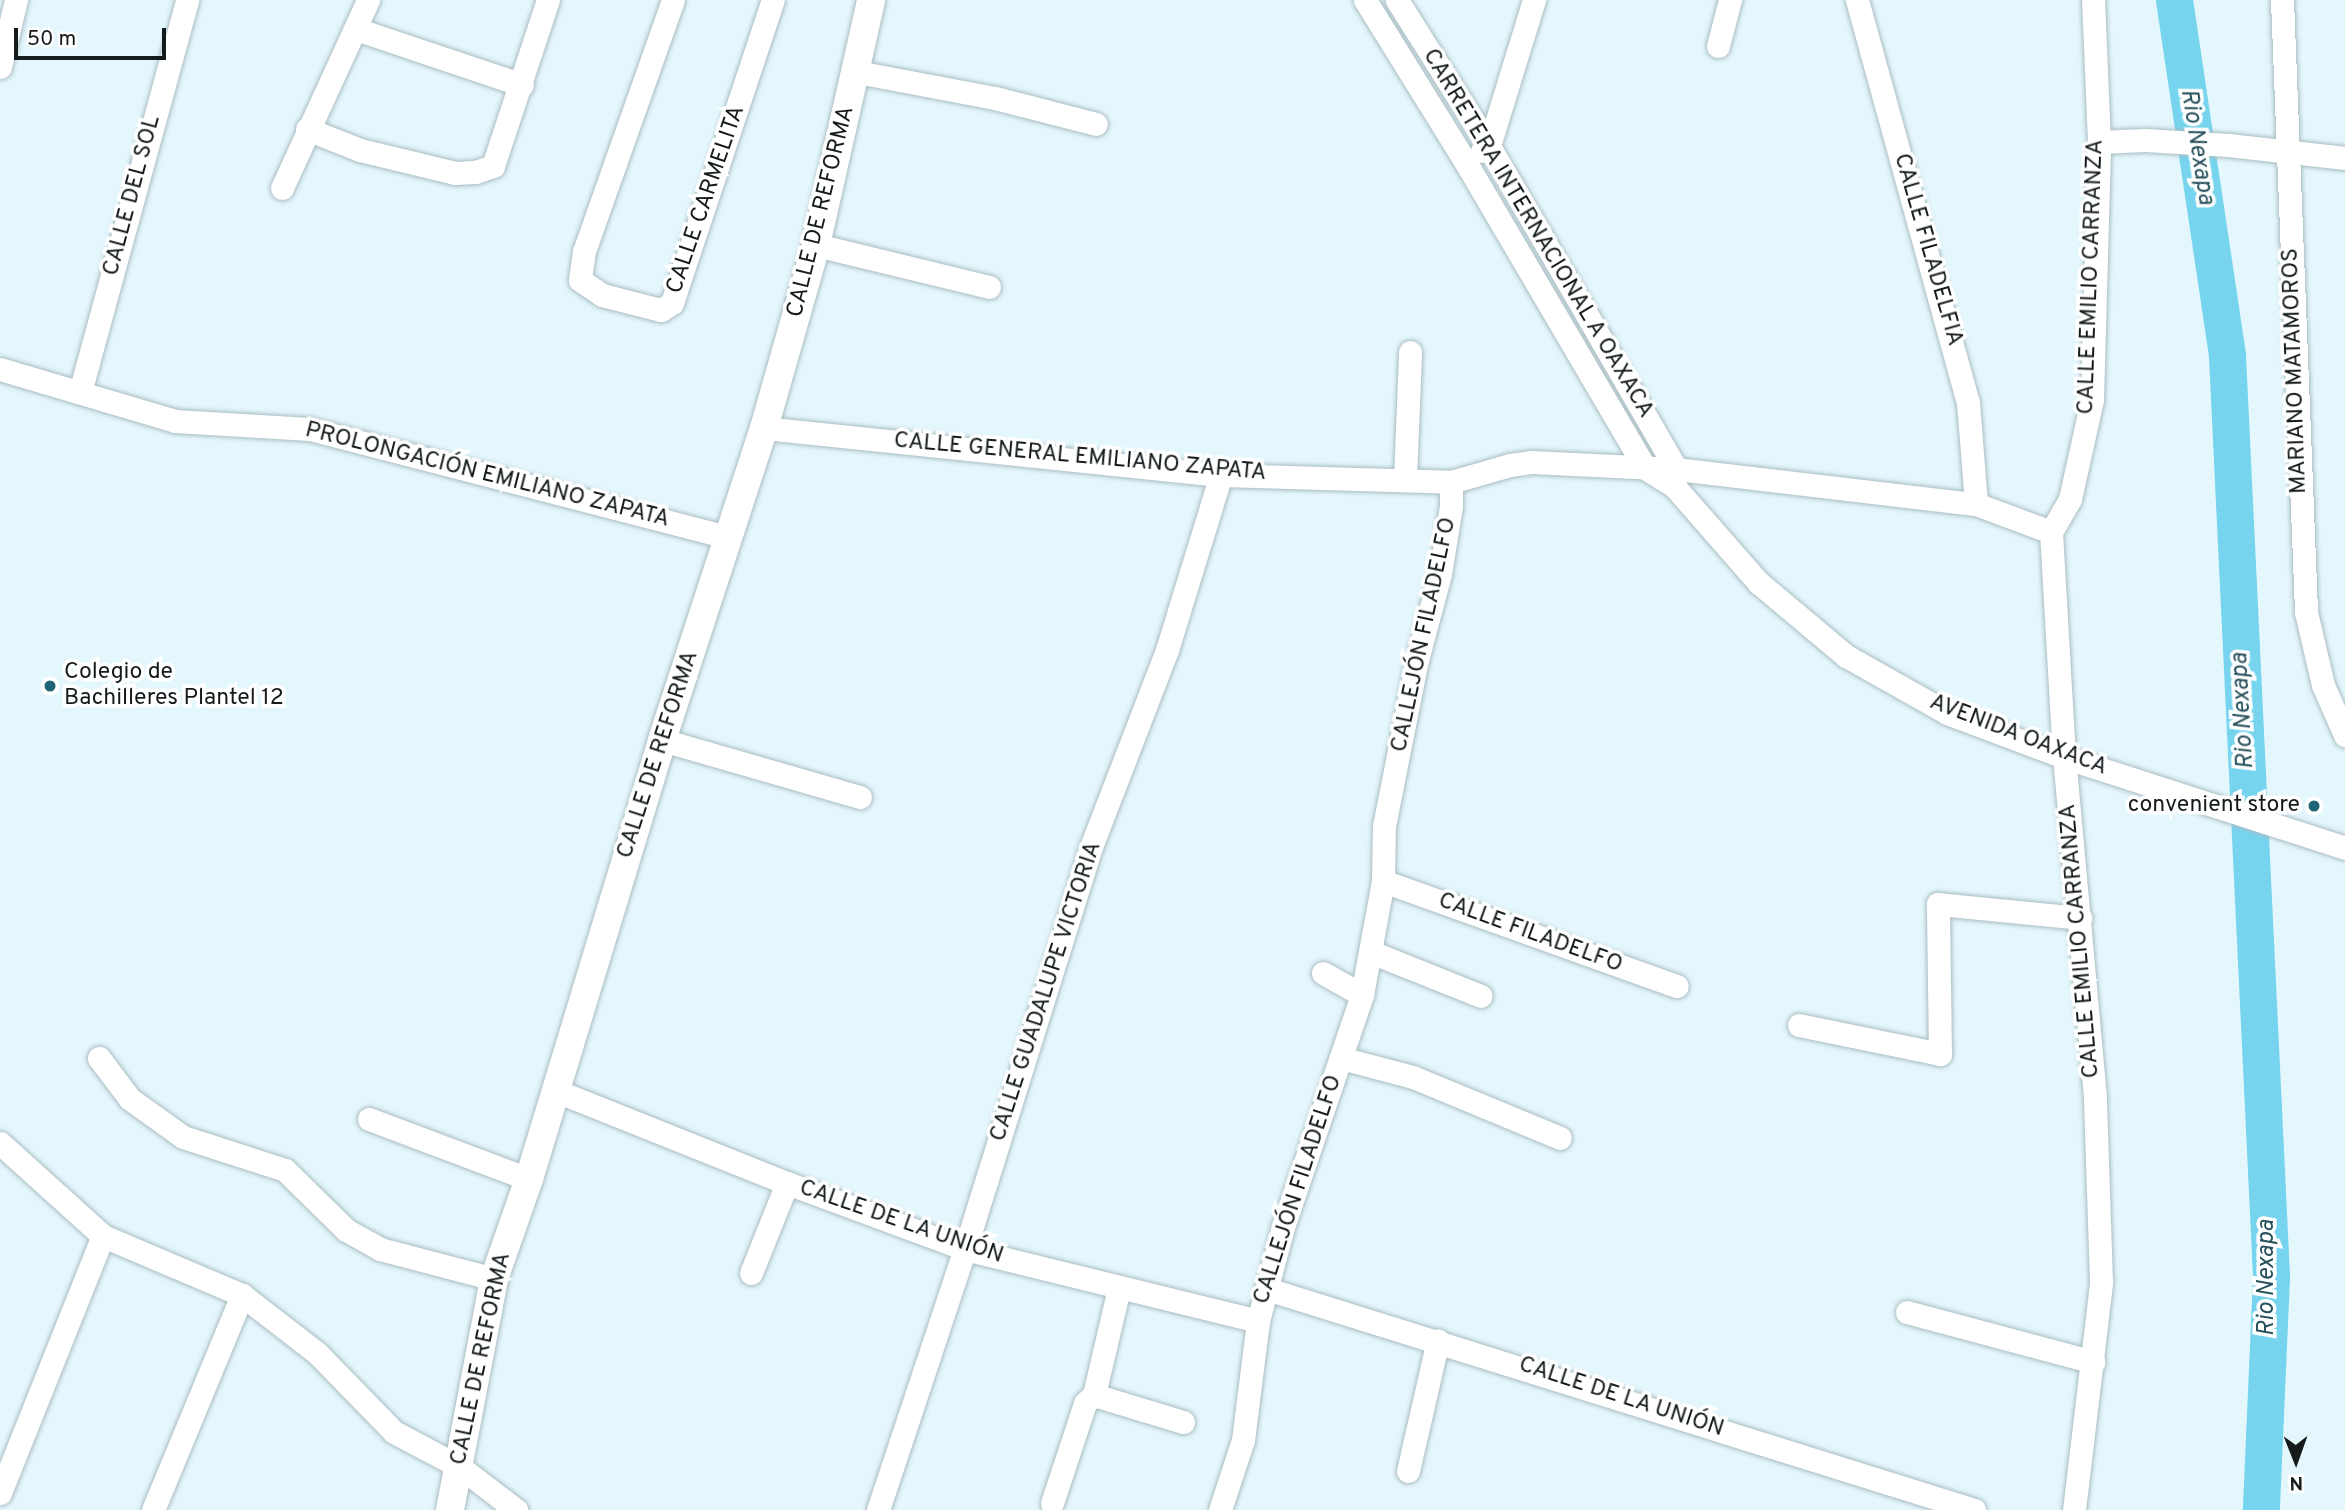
<!DOCTYPE html>
<html>
<head>
<meta charset="utf-8">
<style>
  body { margin:0 }
  #map { position:relative; width:2345px; height:1510px; overflow:hidden; background:#e4f7fd; font-family:Overpass,sans-serif }
  div>[style] { position:absolute }
  [style*='--x'] { left:calc(var(--x)*1px); top:calc(var(--y)*1px); width:calc(var(--w)*1px); rotate:calc(var(--a)*1deg) }
  .river>* { height:37px; margin:-18.5px; padding:0 18.5px; transform-origin:18.5px; border-radius:18.5px; background:#76d4ee }
  .roads { filter:drop-shadow(0 0 2px #aabdc2) drop-shadow(0 0 2px #aabdc2) }
  .minor>* { height:23px; margin:-11.5px; padding:0 11.5px; transform-origin:11.5px; border-radius:11.5px; background:#fff }
  .major>* { height:28px; margin:-14px; padding:0 14px; transform-origin:14px; border-radius:14px; background:#fff }
  .dots>* { width:19px; height:19px; translate:-50% -50%; box-sizing:border-box; border:4px solid #fff; border-radius:50% }
  span { translate:-50% -50%; white-space:nowrap; text-align:center; line-height:1.15; -webkit-text-stroke:7px #fff; paint-order:stroke }
  .street-label { font-size:23px; color:#151b1d }
  .poi-label { font-size:23px; color:#151b1d }
  .left { translate:0 -50%; text-align:left }
  .right { translate:-100% -50%; text-align:right }
  .water-label { font-size:24px; color:#27515c; font-style:italic }
  .north { position:absolute; left:2261px; top:1426px; width:70px; height:70px; -webkit-text-stroke:5px #fff; paint-order:stroke; rotate:179deg; font-size:19px; font-weight:700; line-height:28px; text-align:center; color:#151b1d }
  .north::after { content:''; display:block; margin:auto; width:24px; height:32px; background:#151b1d; clip-path:polygon(50% 0,100% 100%,50% 72%,0 100%) }
  .scale { position:absolute; left:14px; top:28px; width:152px; height:32px; box-sizing:border-box; border:4px solid #151b1d; border-top:0; padding-left:9px; font-size:21px; line-height:24px; white-space:nowrap; color:#151b1d; -webkit-text-stroke:5px #fff; paint-order:stroke }
</style>
</head>
<body>
<div id="map">
  <div class="river">
    <i style="--x:2174;--y:0;--w:360;--a:81.5"></i>
    <i style="--x:2227;--y:356;--w:922;--a:87.26"></i>
    <i style="--x:2271;--y:1277;--w:233;--a:92.5"></i>
  </div>
  <div class="roads">
    <div class="minor">
      <i style="--x:673;--y:0;--w:266;--a:109.5"></i>
      <i style="--x:584;--y:251;--w:29;--a:98"></i>
      <i style="--x:580;--y:280;--w:27;--a:34"></i>
      <i style="--x:602;--y:295;--w:61;--a:14.3"></i>
      <i style="--x:661;--y:310;--w:13;--a:-32"></i>
      <i style="--x:672;--y:303;--w:319;--a:-71.6"></i>
      <i style="--x:1365;--y:0;--w:190;--a:58.2"></i>
      <i style="--x:1465;--y:161;--w:356;--a:59.6"></i>
      <i style="--x:1645;--y:468;--w:34;--a:32"></i>
      <i style="--x:1674;--y:486;--w:129;--a:48.8"></i>
      <i style="--x:1759;--y:583;--w:114;--a:40"></i>
      <i style="--x:1846;--y:656;--w:116;--a:29.4"></i>
      <i style="--x:1947;--y:713;--w:125;--a:20.6"></i>
      <i style="--x:2064;--y:757;--w:295;--a:17.9"></i>
      <i style="--x:1397;--y:0;--w:173;--a:57.8"></i>
      <i style="--x:1489;--y:146;--w:373;--a:59.9"></i>
      <i style="--x:1676;--y:469;--w:11;--a:95"></i>
      <i style="--x:1857;--y:0;--w:417;--a:74.6"></i>
      <i style="--x:1968;--y:402;--w:102;--a:85.5"></i>
      <i style="--x:2282;--y:0;--w:612;--a:87.75"></i>
      <i style="--x:2306;--y:612;--w:75;--a:76.9"></i>
      <i style="--x:2323;--y:685;--w:55;--a:66.3"></i>
      <i style="--x:356;--y:29;--w:175;--a:18.6"></i>
      <i style="--x:1718;--y:46;--w:48;--a:-75.4"></i>
      <i style="--x:0;--y:67;--w:69;--a:-76.6"></i>
      <i style="--x:857;--y:72;--w:140;--a:10.7"></i>
      <i style="--x:995;--y:98;--w:104;--a:14.4"></i>
      <i style="--x:307;--y:129;--w:57;--a:21.6"></i>
      <i style="--x:360;--y:150;--w:98;--a:13.6"></i>
      <i style="--x:455;--y:173;--w:20;--a:-3"></i>
      <i style="--x:475;--y:172;--w:19;--a:-18"></i>
      <i style="--x:493;--y:166;--w:175;--a:-71.7"></i>
      <i style="--x:2099;--y:142;--w:46;--a:-2.5"></i>
      <i style="--x:2145;--y:140;--w:83;--a:3.4"></i>
      <i style="--x:2228;--y:145;--w:118;--a:6.3"></i>
      <i style="--x:1482;--y:151;--w:9;--a:-36"></i>
      <i style="--x:1489;--y:146;--w:153;--a:-72.9"></i>
      <i style="--x:282;--y:188;--w:207;--a:-65.4"></i>
      <i style="--x:816;--y:245;--w:178;--a:13.6"></i>
      <i style="--x:0;--y:369;--w:183;--a:16.5"></i>
      <i style="--x:175;--y:421;--w:135;--a:3.4"></i>
      <i style="--x:310;--y:429;--w:433;--a:14.5"></i>
      <i style="--x:80;--y:392;--w:406;--a:-74.7"></i>
      <i style="--x:764;--y:428;--w:459;--a:5.9"></i>
      <i style="--x:1221;--y:475;--w:230;--a:1.7"></i>
      <i style="--x:1451;--y:482;--w:61;--a:-16.1"></i>
      <i style="--x:1510;--y:465;--w:22;--a:-8"></i>
      <i style="--x:1532;--y:462;--w:144;--a:2.8"></i>
      <i style="--x:1676;--y:469;--w:302;--a:6.7"></i>
      <i style="--x:1976;--y:504;--w:80;--a:20.5"></i>
      <i style="--x:1405;--y:479;--w:127;--a:-87.7"></i>
      <i style="--x:662;--y:740;--w:206;--a:16.1"></i>
      <i style="--x:1383;--y:881;--w:312;--a:19.7"></i>
      <i style="--x:1371;--y:952;--w:118;--a:21.8"></i>
      <i style="--x:1323;--y:973;--w:45;--a:29.4"></i>
      <i style="--x:1799;--y:1025;--w:144;--a:11.6"></i>
      <i style="--x:1940;--y:1054;--w:150;--a:-90.8"></i>
      <i style="--x:1938;--y:904;--w:143;--a:5.6"></i>
      <i style="--x:99;--y:1058;--w:51;--a:52.9"></i>
      <i style="--x:130;--y:1099;--w:65;--a:35.6"></i>
      <i style="--x:183;--y:1137;--w:107;--a:17.9"></i>
      <i style="--x:285;--y:1170;--w:86;--a:44.5"></i>
      <i style="--x:346;--y:1230;--w:39;--a:29"></i>
      <i style="--x:380;--y:1249;--w:118;--a:14.7"></i>
      <i style="--x:1341;--y:1058;--w:74;--a:14.8"></i>
      <i style="--x:1413;--y:1077;--w:159;--a:22.5"></i>
      <i style="--x:554;--y:1090;--w:251;--a:21.8"></i>
      <i style="--x:787;--y:1183;--w:190;--a:20.3"></i>
      <i style="--x:965;--y:1249;--w:302;--a:13.8"></i>
      <i style="--x:369;--y:1119;--w:171;--a:20.6"></i>
      <i style="--x:0;--y:1143;--w:139;--a:42.1"></i>
      <i style="--x:103;--y:1236;--w:151;--a:23"></i>
      <i style="--x:242;--y:1295;--w:95;--a:37.7"></i>
      <i style="--x:317;--y:1353;--w:110;--a:45.7"></i>
      <i style="--x:394;--y:1432;--w:75;--a:27.9"></i>
      <i style="--x:460;--y:1467;--w:71;--a:37.5"></i>
      <i style="--x:751;--y:1273;--w:97;--a:-68.2"></i>
      <i style="--x:1119;--y:1288;--w:110;--a:103.2"></i>
      <i style="--x:1094;--y:1395;--w:93;--a:16.9"></i>
      <i style="--x:1267;--y:1289;--w:741;--a:17.36"></i>
      <i style="--x:1907;--y:1312;--w:193;--a:15"></i>
      <i style="--x:1408;--y:1471;--w:134;--a:-77.1"></i>
      <i style="--x:0;--y:1493;--w:277;--a:-68.2"></i>
      <i style="--x:1052;--y:1503;--w:105;--a:-71.7"></i>
      <i style="--x:1085;--y:1403;--w:12;--a:-42"></i>
      <i style="--x:153;--y:1510;--w:233;--a:-67.5"></i>
      <i style="--x:878;--y:1510;--w:275;--a:-71.6"></i>
      <i style="--x:965;--y:1249;--w:421;--a:-72.6"></i>
      <i style="--x:1091;--y:847;--w:211;--a:-68.9"></i>
      <i style="--x:1167;--y:650;--w:183;--a:-72.9"></i>
      <i style="--x:1220;--y:1510;--w:74;--a:-71.8"></i>
      <i style="--x:1243;--y:1440;--w:120;--a:-82.8"></i>
      <i style="--x:1258;--y:1321;--w:97;--a:-75.1"></i>
      <i style="--x:1283;--y:1227;--w:245;--a:-71.2"></i>
      <i style="--x:1362;--y:995;--w:116;--a:-79.6"></i>
      <i style="--x:1383;--y:881;--w:55;--a:-89"></i>
      <i style="--x:1384;--y:826;--w:169;--a:-78.8"></i>
      <i style="--x:1417;--y:660;--w:89;--a:-75"></i>
      <i style="--x:1440;--y:574;--w:69;--a:-80.8"></i>
      <i style="--x:1451;--y:506;--w:24;--a:-90"></i>
      <i style="--x:2074;--y:1510;--w:230;--a:-83.2"></i>
      <i style="--x:2101;--y:1282;--w:185;--a:-91.9"></i>
      <i style="--x:2095;--y:1097;--w:341;--a:-95.2"></i>
      <i style="--x:2064;--y:757;--w:225;--a:-93.3"></i>
      <i style="--x:2051;--y:532;--w:38;--a:-60"></i>
      <i style="--x:2070;--y:499;--w:101;--a:-77.5"></i>
      <i style="--x:2092;--y:400;--w:258;--a:-88.4"></i>
      <i style="--x:2099;--y:142;--w:142;--a:-92.4"></i>
    </div>
    <div class="major">
      <i style="--x:450;--y:1510;--w:235;--a:-79.2"></i>
      <i style="--x:494;--y:1279;--w:106;--a:-70.7"></i>
      <i style="--x:529;--y:1179;--w:459;--a:-73.1"></i>
      <i style="--x:662;--y:740;--w:328;--a:-71.9"></i>
      <i style="--x:764;--y:428;--w:190;--a:-74.1"></i>
      <i style="--x:816;--y:245;--w:251;--a:-77.3"></i>
    </div>
  </div>
  <div class="dots">
    <i style="left:50px;top:686px;background:#206576"></i>
    <i style="left:2314px;top:806px;background:#206576"></i>
  </div>
  <div class="street-label">
    <span style="left:133px;top:196px;rotate:-75deg">CALLE DEL SOL</span>
    <span style="left:707px;top:200px;rotate:-71deg">CALLE CARMELITA</span>
    <span style="left:822px;top:212px;rotate:-76deg">CALLE DE REFORMA</span>
    <span style="left:1537px;top:234px;rotate:59deg">CARRETERA INTERNACIONAL A OAXACA</span>
    <span style="left:1927px;top:250px;rotate:74deg">CALLE FILADELFIA</span>
    <span style="left:2092px;top:277px;rotate:-88deg">CALLE EMILIO CARRANZA</span>
    <span style="left:2296px;top:371px;rotate:-92deg">MARIANO MATAMOROS</span>
    <span style="left:1080px;top:458px;rotate:5deg">CALLE GENERAL EMILIANO ZAPATA</span>
    <span style="left:487px;top:476px;rotate:14deg">PROLONGACIÓN EMILIANO ZAPATA</span>
    <span style="left:1425px;top:635px;rotate:-78deg">CALLEJÓN FILADELFO</span>
    <span style="left:2018px;top:736px;rotate:21deg">AVENIDA OAXACA</span>
    <span style="left:659px;top:755px;rotate:-72deg">CALLE DE REFORMA</span>
    <span style="left:1530px;top:934px;rotate:20deg">CALLE FILADELFO</span>
    <span style="left:2081px;top:941px;rotate:-95deg">CALLE EMILIO CARRANZA</span>
    <span style="left:1047px;top:992px;rotate:-72deg">CALLE GUADALUPE VICTORIA</span>
    <span style="left:1299px;top:1190px;rotate:-72deg">CALLEJÓN FILADELFO</span>
    <span style="left:901px;top:1223px;rotate:19deg">CALLE DE LA UNIÓN</span>
    <span style="left:482px;top:1359px;rotate:-78deg">CALLE DE REFORMA</span>
    <span style="left:1621px;top:1398px;rotate:18deg">CALLE DE LA UNIÓN</span>
  </div>
  <div class="poi-label">
    <span class="left" style="left:64px;top:686px">Colegio de<br>Bachilleres Plantel 12</span>
    <span class="right" style="left:2300px;top:806px">convenient store</span>
  </div>
  <div class="water-label">
    <span style="left:2196px;top:147px;rotate:81deg">Rio Nexapa</span>
    <span style="left:2244px;top:711px;rotate:-93deg">Rio Nexapa</span>
    <span style="left:2268px;top:1278px;rotate:-90deg">Rio Nexapa</span>
  </div>
  <div class="north">N</div>
  <div class="scale">50 m</div>
</div>
</body>
</html>
